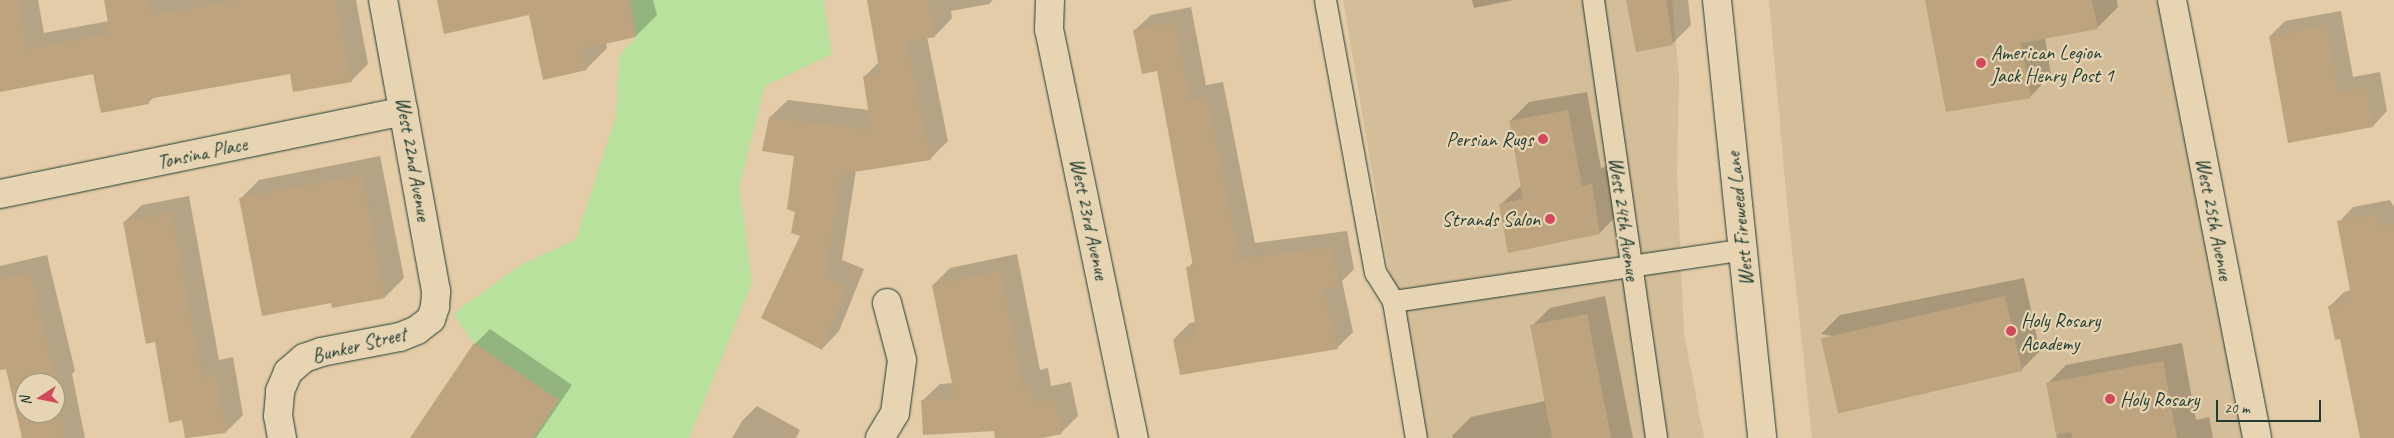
<!DOCTYPE html>
<html>
<head>
<meta charset="utf-8">
<style>
  body { margin:0 }
  #map { position:relative; width:2394px; height:438px; overflow:hidden; background:#e3cca7; font-family:Caveat,sans-serif }
  div>[style] { position:absolute }
  [style*='--x'] { left:calc(var(--x)*1px); top:calc(var(--y)*1px); width:calc(var(--w)*1px); rotate:calc(var(--a)*1deg) }
  .built>* { inset:0; background:#d4bd99 }
  .green>* { inset:0; background:#b8e19e }
  .shadow>* { inset:0; background:#0003 }
  .building>* { inset:0; background:#bda47f; transform-origin:0 0 }
  .roads { filter:drop-shadow(0 0 1px #1f3d34) drop-shadow(0 0 1px #1f3d34) }
  .lane>* { height:21px; margin:-10.5px; padding:0 10.5px; transform-origin:10.5px; border-radius:10.5px; background:#e6d4b2 }
  .street>* { height:28px; margin:-14px; padding:0 14px; transform-origin:14px; border-radius:14px; background:#e6d4b2 }
  .secondary>* { height:28px; margin:-14px; padding:0 14px; transform-origin:14px; border-radius:14px; background:#e6d4b2 }
  .dots>* { width:14px; height:14px; translate:-50% -50%; box-sizing:border-box; border:2px solid #e6d4b2; border-radius:50% }
  span { translate:-50% -50%; white-space:nowrap; text-align:center; line-height:1.15; -webkit-text-stroke:4.5px #e6d4b2; paint-order:stroke }
  .poi-label { font-size:20px; color:#1f3d34 }
  .left { translate:0 -50%; text-align:left }
  .right { translate:-100% -50%; text-align:right }
  .street-label { font-size:20px; color:#1f3d34 }
  .north { position:absolute; left:15px; top:373px; width:50px; height:50px; box-sizing:border-box; background:#e6d4b2; border:1px solid #969880; border-radius:50%; rotate:259deg; font-size:14px; font-weight:700; line-height:20px; text-align:center; color:#1f3d34 }
  .north::after { content:''; display:block; margin:auto; width:18px; height:22px; background:#d1495b; clip-path:polygon(50% 0,100% 100%,50% 72%,0 100%) }
  .scale { position:absolute; left:2216px; top:400px; width:105px; height:22px; box-sizing:border-box; border:2px solid #1f3d34; border-top:0; padding-left:6px; font-size:15px; line-height:18px; white-space:nowrap; color:#1f3d34; -webkit-text-stroke:4px #e6d4b2; paint-order:stroke }
</style>
</head>
<body>
<div id="map">
  <div class="built">
    <i style="clip-path:polygon(1343px 0,1672px 0,1679px 75px,1677px 173px,1684px 334px,1704px 438px,1417px 438px)"></i>
    <i style="clip-path:polygon(1769px 0,2157px 0,2243px 438px,1812px 438px,1787px 203px)"></i>
  </div>
  <div class="green">
    <i style="clip-path:polygon(631px 0,823px 0,832px 54px,765px 86px,739px 186px,752px 283px,689px 438px,533px 438px,558px 400px,474px 343px,453px 314px,519px 266px,576px 239px,616px 116px,619px 56px,636px 37px)"></i>
  </div>
  <div class="shadow">
    <i style="clip-path:polygon(0 0,38px 0,44px 33px,109px 21px,105px 0,356px 0,368px 64px,351px 81px,291px 72px,155px 96px,148px 103px,94px 73px,0 91px)"></i>
    <i style="clip-path:polygon(438px 0,653px 0,657px 15px,636px 36px,606px 43px,607px 48px,586px 69px,530px 14px)"></i>
    <i style="clip-path:polygon(868px 0,993px 0,989px 4px,951px 11px,952px 18px,935px 36px,927px 37px,948px 141px,931px 158px,856px 170px,842px 260px,864px 269px,839px 331px,822px 349px,796px 211px,796px 155px,770px 117px,788px 100px,869px 110px,865px 76px,879px 62px)"></i>
    <i style="clip-path:polygon(1472px 0,1514px 0,1474px 8px)"></i>
    <i style="clip-path:polygon(1628px 0,1688px 0,1691px 25px,1672px 44px)"></i>
    <i style="clip-path:polygon(1926px 0,2117px 0,2118px 7px,2097px 28px,2045px 38px,2051px 75px,2030px 97px)"></i>
    <i style="clip-path:polygon(1191px 7px,1206px 85px,1223px 82px,1255px 243px,1347px 231px,1354px 269px,1342px 281px,1353px 332px,1337px 348px,1174px 339px,1190px 323px,1196px 322px,1188px 268px,1193px 262px,1158px 70px,1134px 31px,1151px 15px)"></i>
    <i style="clip-path:polygon(2341px 11px,2353px 77px,2380px 72px,2387px 111px,2373px 126px,2270px 36px,2285px 21px)"></i>
    <i style="clip-path:polygon(1587px 92px,1601px 168px,1610px 166px,1618px 214px,1600px 233px,1500px 205px,1522px 185px,1510px 121px,1529px 102px)"></i>
    <i style="clip-path:polygon(380px 156px,404px 278px,385px 297px,332px 301px,240px 199px,259px 180px)"></i>
    <i style="clip-path:polygon(189px 196px,219px 360px,233px 357px,243px 415px,226px 432px,186px 438px,183px 419px,156px 341px,124px 222px,142px 205px)"></i>
    <i style="clip-path:polygon(2390px 200px,2394px 207px,2394px 438px,2361px 438px,2341px 337px,2329px 307px,2344px 292px,2351px 290px,2339px 222px,2353px 207px)"></i>
    <i style="clip-path:polygon(1017px 254px,1040px 370px,1048px 368px,1051px 386px,1071px 382px,1078px 416px,1061px 433px,1036px 438px,997px 438px,995px 429px,922px 401px,940px 384px,953px 383px,933px 285px,950px 268px)"></i>
    <i style="clip-path:polygon(evenodd,47px 255px,75px 371px,72px 374px,85px 438px,23px 438px,7px 367px,0 369px,0 266px,47px 255px,25px 383px,55px 383px,55px 413px,25px 413px,25px 383px)"></i>
    <i style="clip-path:polygon(2024px 278px,2040px 351px,2021px 370px,1821px 334px,1840px 315px)"></i>
    <i style="clip-path:polygon(1605px 296px,1633px 438px,1453px 438px,1452px 436px,1471px 417px,1545px 401px,1531px 327px,1550px 308px)"></i>
    <i style="clip-path:polygon(490px 329px,572px 385px,536px 438px,411px 438px,475px 344px)"></i>
    <i style="clip-path:polygon(2182px 343px,2196px 420px,2209px 417px,2213px 438px,2057px 438px,2047px 384px,2066px 365px)"></i>
    <i style="clip-path:polygon(757px 406px,800px 430px,796px 438px,732px 438px,742px 421px)"></i>
  </div>
  <div class="building">
    <i style="clip-path:polygon(0 0,18px 0,27px 49px,110px 34px,104px 0,148px 0,152px 15px,239px 0,336px 0,352px 82px,293px 92px,290px 74px,148px 99px,149px 104px,101px 113px,93px 74px,0 92px)"></i>
    <i style="clip-path:polygon(437px 0,628px 0,636px 37px,582px 49px,587px 70px,543px 80px,529px 15px,444px 34px)"></i>
    <i style="clip-path:polygon(867px 0,928px 0,935px 37px,907px 42px,931px 160px,841px 174px,825px 277px,847px 287px,822px 350px,761px 318px,800px 236px,791px 233px,795px 212px,787px 209px,794px 156px,762px 151px,769px 117px,871px 130px,863px 76px,880px 73px)"></i>
    <i style="clip-path:polygon(1626px 0,1666px 0,1673px 45px,1636px 52px)"></i>
    <i style="clip-path:polygon(1925px 0,2092px 0,2098px 29px,2021px 43px,2031px 98px,1946px 112px)"></i>
    <i style="clip-path:polygon(1175px 22px,1190px 101px,1207px 97px,1240px 259px,1331px 247px,1339px 286px,1324px 289px,1338px 349px,1180px 375px,1173px 339px,1197px 335px,1186px 267px,1193px 266px,1157px 71px,1142px 74px,1133px 30px)"></i>
    <i style="clip-path:polygon(2327px 25px,2338px 91px,2366px 86px,2373px 127px,2288px 143px,2269px 36px)"></i>
    <i style="clip-path:polygon(1568px 110px,1582px 186px,1592px 184px,1600px 234px,1508px 253px,1499px 204px,1523px 199px,1509px 121px)"></i>
    <i style="clip-path:polygon(362px 175px,385px 298px,332px 308px,331px 303px,262px 316px,239px 198px)"></i>
    <i style="clip-path:polygon(172px 213px,202px 377px,216px 374px,226px 433px,185px 438px,182px 420px,169px 423px,155px 342px,146px 344px,123px 222px)"></i>
    <i style="clip-path:polygon(2375px 214px,2382px 226px,2394px 224px,2394px 438px,2360px 438px,2340px 339px,2335px 340px,2328px 306px,2352px 301px,2337px 221px)"></i>
    <i style="clip-path:polygon(1000px 270px,1023px 386px,1031px 385px,1034px 402px,1055px 398px,1062px 434px,1042px 438px,995px 438px,994px 431px,923px 435px,921px 400px,955px 398px,932px 285px)"></i>
    <i style="clip-path:polygon(30px 272px,58px 389px,55px 390px,55px 383px,25px 383px,25px 413px,55px 413px,55px 390px,64px 438px,22px 438px,6px 369px,0 370px,0 279px)"></i>
    <i style="left:2005px;top:296px;width:77px;height:189px;rotate:77deg"></i>
    <i style="left:1587px;top:314px;width:126px;height:58px;rotate:79deg"></i>
    <i style="clip-path:polygon(474px 343px,559px 400px,533px 438px,410px 438px)"></i>
    <i style="clip-path:polygon(2163px 361px,2177px 438px,2072px 438px,2071px 432px,2056px 435px,2046px 383px)"></i>
  </div>
  <div class="roads">
    <div class="lane">
      <i style="--x:1325;--y:0;--w:277;--a:79.6"></i>
      <i style="--x:1375;--y:272;--w:34;--a:58"></i>
      <i style="--x:1393;--y:301;--w:139;--a:80.5"></i>
      <i style="--x:1593;--y:0;--w:443;--a:81.8"></i>
      <i style="--x:1393;--y:301;--w:355;--a:-8.4"></i>
    </div>
    <div class="street">
      <i style="--x:1050;--y:0;--w:29;--a:92"></i>
      <i style="--x:1049;--y:29;--w:418;--a:78.3"></i>
      <i style="--x:2172;--y:0;--w:446;--a:79"></i>
      <i style="--x:0;--y:194;--w:412;--a:-11.6"></i>
      <i style="--x:282;--y:438;--w:22;--a:-100"></i>
      <i style="--x:278;--y:416;--w:25;--a:-85"></i>
      <i style="--x:280;--y:391;--w:21;--a:-67"></i>
      <i style="--x:288;--y:372;--w:21;--a:-41"></i>
      <i style="--x:304;--y:358;--w:18;--a:-19"></i>
      <i style="--x:321;--y:352;--w:80;--a:-10.8"></i>
      <i style="--x:400;--y:337;--w:18;--a:-22"></i>
      <i style="--x:417;--y:330;--w:18;--a:-38"></i>
      <i style="--x:431;--y:319;--w:13;--a:-72"></i>
      <i style="--x:435;--y:307;--w:16;--a:-86"></i>
      <i style="--x:436;--y:291;--w:296;--a:-100.3"></i>
      <i style="--x:880;--y:438;--w:29;--a:-59"></i>
      <i style="--x:895;--y:413;--w:53;--a:-82.5"></i>
      <i style="--x:902;--y:360;--w:59;--a:-104.7"></i>
    </div>
    <div class="secondary">
      <i style="--x:1717;--y:0;--w:440;--a:84.1"></i>
    </div>
  </div>
  <div class="dots">
    <i style="left:1981px;top:63px;background:#d1495b"></i>
    <i style="left:1543px;top:139px;background:#d1495b"></i>
    <i style="left:1550px;top:219px;background:#d1495b"></i>
    <i style="left:2011px;top:331px;background:#d1495b"></i>
    <i style="left:2110px;top:399px;background:#d1495b"></i>
  </div>
  <div class="poi-label">
    <span class="left" style="left:1991px;top:64px">American Legion<br>Jack Henry Post 1</span>
    <span class="right" style="left:1533px;top:139px">Persian Rugs</span>
    <span class="right" style="left:1540px;top:219px">Strands Salon</span>
    <span class="left" style="left:2021px;top:332px">Holy Rosary<br>Academy</span>
    <span class="left" style="left:2120px;top:399px">Holy Rosary</span>
  </div>
  <div class="street-label">
    <span style="left:202px;top:153px;rotate:-12deg">Tonsina Place</span>
    <span style="left:413px;top:159px;rotate:80deg">West 22nd Avenue</span>
    <span style="left:1089px;top:219px;rotate:78deg">West 23rd Avenue</span>
    <span style="left:1624px;top:219px;rotate:82deg">West 24th Avenue</span>
    <span style="left:1740px;top:219px;rotate:-96deg">West Fireweed Lane</span>
    <span style="left:2214px;top:219px;rotate:79deg">West 25th Avenue</span>
    <span style="left:359px;top:345px;rotate:-14deg">Bunker Street</span>
  </div>
  <div class="north">N</div>
  <div class="scale">20 m</div>
</div>
</body>
</html>
